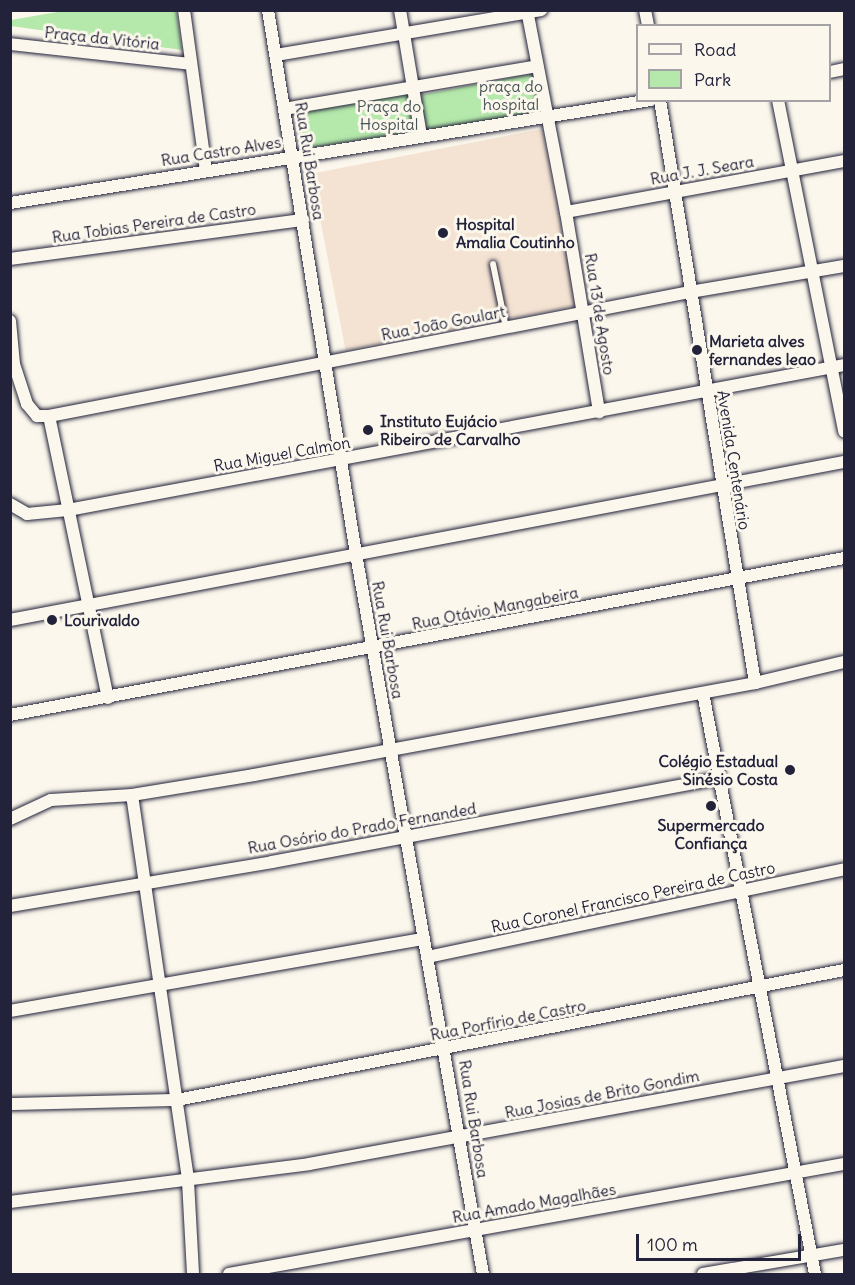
<!DOCTYPE html>
<html>
<head>
<meta charset="utf-8">
<style>
  body { margin:0 }
  #map { position:relative; width:855px; height:1285px; overflow:hidden; background:#fbf7ec; font-family:Delius,sans-serif }
  div>[style] { position:absolute }
  [style*='--x'] { left:calc(var(--x)*1px); top:calc(var(--y)*1px); width:calc(var(--w)*1px); rotate:calc(var(--a)*1deg) }
  .built>* { inset:0; background:#f4e3d2; transform-origin:0 0 }
  .green>* { inset:0; background:#b5e9ab; transform-origin:0 0 }
  .roads { filter:drop-shadow(0 0 2px #22223b) drop-shadow(0 0 2px #22223b) }
  .lane>* { height:6px; margin:-3px; padding:0 3px; transform-origin:3px; border-radius:3px; background:#fbf7ec }
  .street>* { height:12px; margin:-6px; padding:0 6px; transform-origin:6px; border-radius:6px; background:#fbf7ec }
  .dots>* { width:16px; height:16px; translate:-50% -50%; box-sizing:border-box; border:3px solid #fbf7ec; border-radius:50% }
  span { translate:-50% -50%; white-space:nowrap; text-align:center; line-height:1.15; -webkit-text-stroke:6px #fbf7ec; paint-order:stroke }
  .street-label { font-size:16px; color:#22223b }
  .park-label { font-size:16px; color:#475457 }
  .poi-label { font-size:16px; color:#22223b; font-weight:700 }
  .left { translate:0 -50%; text-align:left }
  .right { translate:-100% -50%; text-align:right }
  .frame { position:absolute; inset:0; border:12px solid #22223b; pointer-events:none }
  .legend { position:absolute; left:636px; top:24px; width:195px; height:78px; box-sizing:border-box; background:#fbf7ec; border:2px solid #a4a2a5; margin:0; padding:8px 10px; list-style:none; font-size:18px; color:#22223b }
  .legend li { display:flex; align-items:center; gap:12px; height:30px }
  .legend b { width:30px; border:2px solid #a4a2a5 }
  .scale { position:absolute; left:636px; top:1234px; width:165px; height:27px; box-sizing:border-box; border:3px solid #22223b; border-top:0; padding-left:8px; font-size:18px; line-height:21px; white-space:nowrap; color:#22223b; -webkit-text-stroke:4px #fbf7ec; paint-order:stroke }
</style>
</head>
<body>
<div id="map">
  <div class="built">
    <i style="left:542px;top:129px;width:180px;height:235px;rotate:79deg"></i>
  </div>
  <div class="green">
    <i style="clip-path:polygon(63px 11px,176px 11px,182px 50px,11px 26px,11px 20px)"></i>
    <i style="left:534px;top:73px;width:38px;height:117px;rotate:79deg"></i>
    <i style="left:408px;top:93px;width:39px;height:114px;rotate:81deg"></i>
  </div>
  <div class="roads">
    <div class="lane">
      <i style="--x:493;--y:264;--w:65;--a:78.5"></i>
    </div>
    <div class="street">
      <i style="--x:184;--y:10;--w:162;--a:82.2"></i>
      <i style="--x:268;--y:10;--w:551;--a:80.81"></i>
      <i style="--x:356;--y:554;--w:731;--a:80"></i>
      <i style="--x:400;--y:10;--w:128;--a:80.5"></i>
      <i style="--x:527;--y:10;--w:206;--a:79.1"></i>
      <i style="--x:566;--y:212;--w:203;--a:80.6"></i>
      <i style="--x:645;--y:10;--w:16;--a:79"></i>
      <i style="--x:10;--y:44;--w:182;--a:6.3"></i>
      <i style="--x:276;--y:55;--w:269;--a:-9.6"></i>
      <i style="--x:830;--y:72;--w:14;--a:-12"></i>
      <i style="--x:660;--y:100;--w:591;--a:80.74"></i>
      <i style="--x:778;--y:100;--w:338;--a:78.7"></i>
      <i style="--x:284;--y:109;--w:257;--a:-9.6"></i>
      <i style="--x:10;--y:203;--w:649;--a:-9.13"></i>
      <i style="--x:566;--y:212;--w:283;--a:-10.4"></i>
      <i style="--x:10;--y:259;--w:296;--a:-7.6"></i>
      <i style="--x:10;--y:321;--w:43;--a:84.7"></i>
      <i style="--x:14;--y:364;--w:42;--a:72"></i>
      <i style="--x:27;--y:404;--w:16;--a:50"></i>
      <i style="--x:37;--y:416;--w:12;--a:0"></i>
      <i style="--x:49;--y:416;--w:288;--a:78.2"></i>
      <i style="--x:49;--y:416;--w:653;--a:-10.95"></i>
      <i style="--x:690;--y:292;--w:156;--a:-9.6"></i>
      <i style="--x:10;--y:504;--w:20;--a:30"></i>
      <i style="--x:27;--y:514;--w:41;--a:-5.6"></i>
      <i style="--x:68;--y:510;--w:789;--a:-10.58"></i>
      <i style="--x:10;--y:620;--w:849;--a:-10.73"></i>
      <i style="--x:703;--y:693;--w:592;--a:79.09"></i>
      <i style="--x:10;--y:715;--w:849;--a:-10.66"></i>
      <i style="--x:132;--y:795;--w:390;--a:81.7"></i>
      <i style="--x:188;--y:1181;--w:93;--a:86.9"></i>
      <i style="--x:10;--y:819;--w:45;--a:-24.9"></i>
      <i style="--x:51;--y:800;--w:81;--a:-3.5"></i>
      <i style="--x:132;--y:795;--w:124;--a:-9.3"></i>
      <i style="--x:254;--y:775;--w:509;--a:-10.41"></i>
      <i style="--x:755;--y:683;--w:91;--a:-13.3"></i>
      <i style="--x:10;--y:906;--w:266;--a:-9.5"></i>
      <i style="--x:272;--y:862;--w:455;--a:-10.6"></i>
      <i style="--x:428;--y:957;--w:425;--a:-11.9"></i>
      <i style="--x:10;--y:1011;--w:420;--a:-9.9"></i>
      <i style="--x:10;--y:1104;--w:167;--a:-1.4"></i>
      <i style="--x:177;--y:1100;--w:680;--a:-11.03"></i>
      <i style="--x:10;--y:1202;--w:301;--a:-7.2"></i>
      <i style="--x:309;--y:1164;--w:544;--a:-10.38"></i>
      <i style="--x:229;--y:1274;--w:625;--a:-10.14"></i>
      <i style="--x:703;--y:1274;--w:143;--a:-9.7"></i>
    </div>
  </div>
  <div class="dots">
    <i style="left:443px;top:233px;background:#22223b"></i>
    <i style="left:697px;top:350px;background:#22223b"></i>
    <i style="left:368px;top:430px;background:#22223b"></i>
    <i style="left:52px;top:620px;background:#22223b"></i>
    <i style="left:790px;top:770px;background:#22223b"></i>
    <i style="left:711px;top:806px;background:#22223b"></i>
  </div>
  <div class="street-label">
    <span style="left:102px;top:38px;rotate:6deg">Praça da Vitória</span>
    <span style="left:221px;top:151px;rotate:-9deg">Rua Castro Alves</span>
    <span style="left:310px;top:161px;rotate:81deg">Rua Rui Barbosa</span>
    <span style="left:702px;top:170px;rotate:-10deg">Rua J. J. Seara</span>
    <span style="left:154px;top:223px;rotate:-8deg">Rua Tobias Pereira de Castro</span>
    <span style="left:600px;top:314px;rotate:81deg">Rua 13 de Agosto</span>
    <span style="left:443px;top:323px;rotate:-11deg">Rua João Goulart</span>
    <span style="left:282px;top:454px;rotate:-10deg">Rua Miguel Calmon</span>
    <span style="left:734px;top:460px;rotate:81deg">Avenida Centenário</span>
    <span style="left:495px;top:608px;rotate:-11deg">Rua Otávio Mangabeira</span>
    <span style="left:388px;top:640px;rotate:80deg">Rua Rui Barbosa</span>
    <span style="left:362px;top:828px;rotate:-10deg">Rua Osório do Prado Fernanded</span>
    <span style="left:633px;top:897px;rotate:-12deg">Rua Coronel Francisco Pereira de Castro</span>
    <span style="left:508px;top:1020px;rotate:-11deg">Rua Porfírio de Castro</span>
    <span style="left:602px;top:1094px;rotate:-11deg">Rua Josias de Brito Gondim</span>
    <span style="left:474px;top:1119px;rotate:81deg">Rua Rui Barbosa</span>
    <span style="left:534px;top:1203px;rotate:-10deg">Rua Amado Magalhães</span>
  </div>
  <div class="park-label">
    <span style="left:511px;top:95px">praça do<br>hospital</span>
    <span style="left:389px;top:115px">Praça do<br>Hospital</span>
  </div>
  <div class="poi-label">
    <span class="left" style="left:456px;top:233px">Hospital<br>Amalia Coutinho</span>
    <span class="left" style="left:709px;top:350px">Marieta alves<br>fernandes leao</span>
    <span class="left" style="left:380px;top:430px">Instituto Eujácio<br>Ribeiro de Carvalho</span>
    <span class="left" style="left:64px;top:620px">Lourivaldo</span>
    <span class="right" style="left:778px;top:770px">Colégio Estadual<br>Sinésio Costa</span>
    <span style="left:711px;top:834px">Supermercado<br>Confiança</span>
  </div>
  <div class="frame"></div>
  <ul class="legend">
  <li><b style="height:8px;background:#fbf7ec"></b>Road</li>
  <li><b style="height:16px;background:#b5e9ab"></b>Park</li>
  </ul>
  <div class="scale">100 m</div>
</div>
</body>
</html>
